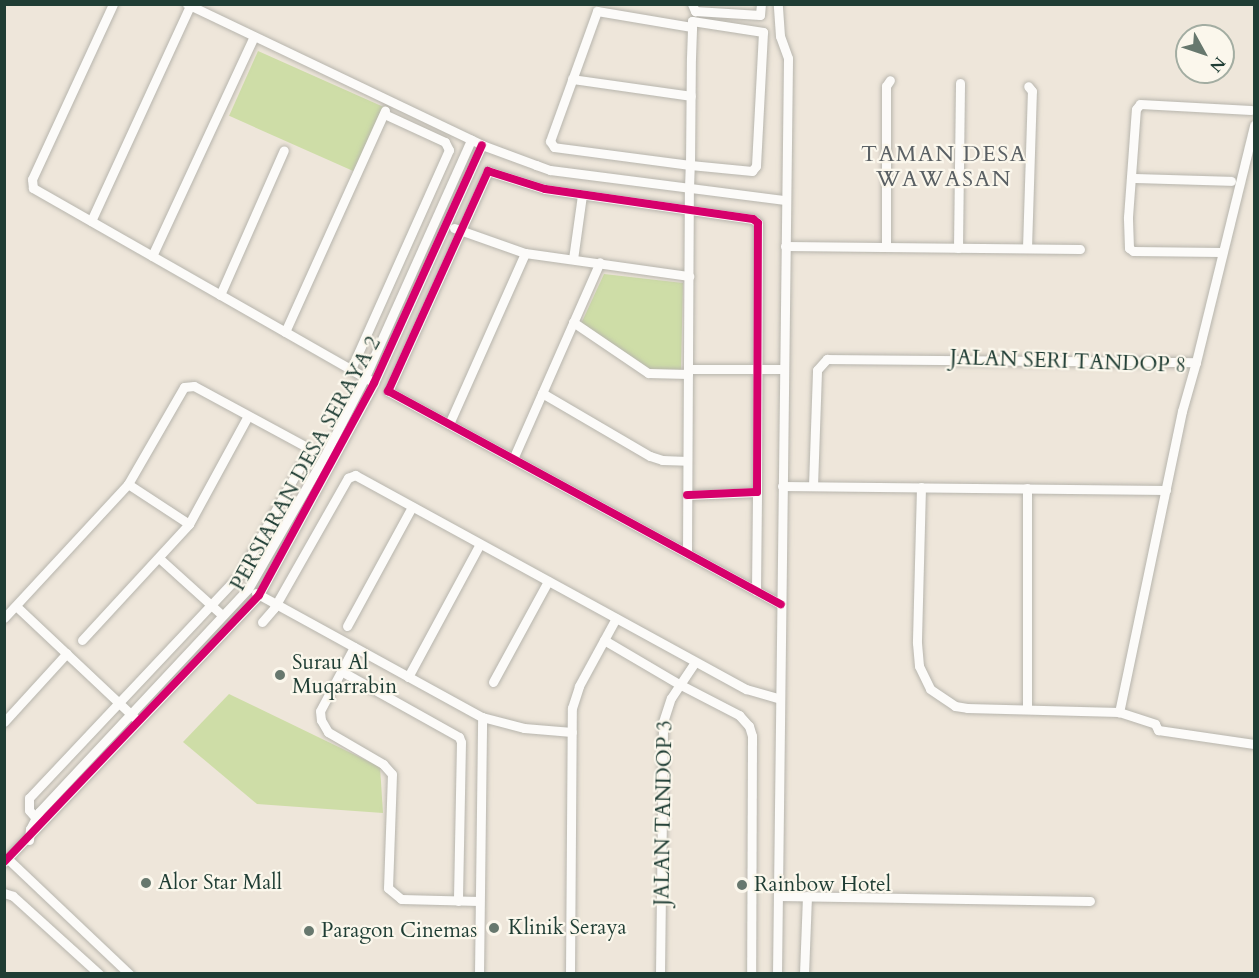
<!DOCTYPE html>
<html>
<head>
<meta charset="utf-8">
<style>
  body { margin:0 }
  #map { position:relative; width:1259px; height:978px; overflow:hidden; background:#eee6da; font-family:Cardo,serif }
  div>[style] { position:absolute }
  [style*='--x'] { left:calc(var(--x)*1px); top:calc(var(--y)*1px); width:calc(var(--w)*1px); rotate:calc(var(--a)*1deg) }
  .green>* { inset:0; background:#cedda7; transform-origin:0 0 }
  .roads { filter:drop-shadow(0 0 2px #b7b5ad) drop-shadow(0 0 2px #b7b5ad) }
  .street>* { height:9px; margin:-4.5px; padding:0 4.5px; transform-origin:4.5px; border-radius:4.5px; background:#fcfbf9 }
  .cycleway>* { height:8px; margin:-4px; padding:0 4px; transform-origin:4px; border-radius:4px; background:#d6006c }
  .dots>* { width:16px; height:16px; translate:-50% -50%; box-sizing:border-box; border:3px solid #fbf7ec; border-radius:50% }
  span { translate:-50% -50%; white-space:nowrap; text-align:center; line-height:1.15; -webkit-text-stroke:4.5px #fbf7ec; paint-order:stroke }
  .street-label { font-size:21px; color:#1f3d34 }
  .poi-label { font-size:21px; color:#1f3d34 }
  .left { translate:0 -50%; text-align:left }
  .neighbourhood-label { font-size:22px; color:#5a6064; letter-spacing:1.5px }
  .frame { position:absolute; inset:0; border:6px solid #1f3d34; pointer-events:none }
  .north { position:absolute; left:1175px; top:24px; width:60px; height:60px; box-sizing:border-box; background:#fbf7ec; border:2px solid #a3ada2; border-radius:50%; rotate:130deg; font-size:16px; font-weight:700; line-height:24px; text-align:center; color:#1f3d34 }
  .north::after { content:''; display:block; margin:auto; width:21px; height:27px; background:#67786e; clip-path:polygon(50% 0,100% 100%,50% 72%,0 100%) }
</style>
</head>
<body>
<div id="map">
  <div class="green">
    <i style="left:258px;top:51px;width:137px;height:71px;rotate:24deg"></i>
    <i style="clip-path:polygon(604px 274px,683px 283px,681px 370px,648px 370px,579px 328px)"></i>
    <i style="clip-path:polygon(229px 694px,380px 767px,383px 813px,257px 804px,183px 742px)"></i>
  </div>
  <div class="roads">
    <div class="street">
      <i style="--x:113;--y:4;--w:193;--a:114.8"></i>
      <i style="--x:32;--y:179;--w:9;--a:84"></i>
      <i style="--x:33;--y:188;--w:387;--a:29.7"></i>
      <i style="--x:187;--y:4;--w:327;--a:25.5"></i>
      <i style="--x:482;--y:145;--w:58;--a:20.3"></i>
      <i style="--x:536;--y:165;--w:15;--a:20"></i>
      <i style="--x:550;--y:170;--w:237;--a:7.3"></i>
      <i style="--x:692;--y:4;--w:8;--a:67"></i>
      <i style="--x:695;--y:11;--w:65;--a:3.5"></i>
      <i style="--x:760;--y:15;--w:11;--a:-85"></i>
      <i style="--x:572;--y:79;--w:120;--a:8.1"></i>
      <i style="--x:1131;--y:178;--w:100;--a:1.7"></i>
      <i style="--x:91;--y:221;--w:237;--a:-65.3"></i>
      <i style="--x:454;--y:228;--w:75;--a:19.4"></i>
      <i style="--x:525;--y:253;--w:166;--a:8"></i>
      <i style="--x:785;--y:246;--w:295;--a:0.6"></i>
      <i style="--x:886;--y:247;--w:161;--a:-90"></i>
      <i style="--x:886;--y:86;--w:7;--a:-56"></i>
      <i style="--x:958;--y:248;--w:165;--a:-89.3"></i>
      <i style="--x:1027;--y:248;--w:157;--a:-88.2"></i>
      <i style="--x:1032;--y:91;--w:6;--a:-129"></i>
      <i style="--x:1221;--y:252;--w:88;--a:-179.3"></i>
      <i style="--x:1133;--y:251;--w:5;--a:-143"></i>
      <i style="--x:1129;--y:248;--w:31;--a:-92"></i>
      <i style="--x:1128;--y:217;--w:108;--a:-85.8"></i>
      <i style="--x:1136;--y:109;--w:6;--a:-51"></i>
      <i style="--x:1140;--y:104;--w:111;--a:3.1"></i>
      <i style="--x:152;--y:256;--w:242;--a:-65.1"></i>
      <i style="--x:573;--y:259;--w:65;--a:-82"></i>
      <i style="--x:220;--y:295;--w:158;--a:-66.2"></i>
      <i style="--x:573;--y:322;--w:91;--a:34.2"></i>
      <i style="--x:648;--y:373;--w:40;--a:1.4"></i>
      <i style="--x:285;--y:332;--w:243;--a:-65.7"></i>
      <i style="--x:1196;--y:362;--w:244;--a:-76.2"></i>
      <i style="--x:351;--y:369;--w:240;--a:-65.9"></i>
      <i style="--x:449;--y:150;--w:9;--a:-117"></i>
      <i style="--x:445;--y:142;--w:67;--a:-155.3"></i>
      <i style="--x:688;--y:369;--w:96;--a:0"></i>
      <i style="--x:542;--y:393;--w:125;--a:30.3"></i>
      <i style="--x:650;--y:456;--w:13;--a:18"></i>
      <i style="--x:662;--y:460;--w:25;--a:2"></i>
      <i style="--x:449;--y:424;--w:187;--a:-66"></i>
      <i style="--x:513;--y:459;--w:215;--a:-66.2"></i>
      <i style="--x:128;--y:484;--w:73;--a:33.3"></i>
      <i style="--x:782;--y:486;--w:384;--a:0.6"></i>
      <i style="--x:813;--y:486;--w:116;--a:-88"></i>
      <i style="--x:817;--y:370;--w:15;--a:-48"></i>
      <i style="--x:827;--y:359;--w:369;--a:0.5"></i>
      <i style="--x:1196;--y:362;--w:51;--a:105.9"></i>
      <i style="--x:1182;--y:411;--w:308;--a:101.8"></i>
      <i style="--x:921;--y:487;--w:156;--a:91.5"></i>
      <i style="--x:917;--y:643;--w:23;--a:85"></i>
      <i style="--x:919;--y:666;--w:25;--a:64"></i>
      <i style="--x:930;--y:689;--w:30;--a:34"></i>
      <i style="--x:955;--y:706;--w:12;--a:9"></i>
      <i style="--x:967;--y:708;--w:152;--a:1.5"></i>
      <i style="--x:1119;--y:712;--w:38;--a:18"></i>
      <i style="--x:1155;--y:724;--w:7;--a:63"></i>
      <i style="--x:1158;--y:730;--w:97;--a:8.3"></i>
      <i style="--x:687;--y:495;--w:70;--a:-2.5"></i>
      <i style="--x:757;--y:492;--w:269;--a:-89.8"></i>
      <i style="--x:758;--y:223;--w:6;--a:-141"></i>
      <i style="--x:753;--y:219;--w:210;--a:-171.8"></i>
      <i style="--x:545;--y:189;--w:60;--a:-162.5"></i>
      <i style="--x:488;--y:171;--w:242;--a:114.4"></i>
      <i style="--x:388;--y:391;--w:447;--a:28.5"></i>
      <i style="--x:687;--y:553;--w:365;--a:-89.7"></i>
      <i style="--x:689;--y:188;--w:23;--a:-88"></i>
      <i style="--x:690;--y:165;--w:107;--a:-89.5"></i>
      <i style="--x:691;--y:58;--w:31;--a:-88"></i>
      <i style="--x:692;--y:27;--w:6;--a:-90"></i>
      <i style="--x:692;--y:21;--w:72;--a:8.8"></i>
      <i style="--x:763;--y:32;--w:134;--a:93"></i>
      <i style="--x:756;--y:166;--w:6;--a:129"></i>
      <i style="--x:752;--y:171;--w:62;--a:-174.5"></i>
      <i style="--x:690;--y:165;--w:137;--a:-172.5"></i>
      <i style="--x:554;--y:147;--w:7;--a:-124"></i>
      <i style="--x:550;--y:141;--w:138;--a:-70.1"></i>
      <i style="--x:597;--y:11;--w:96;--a:9.6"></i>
      <i style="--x:159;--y:558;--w:85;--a:42.1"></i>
      <i style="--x:756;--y:591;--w:99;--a:-89.4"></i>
      <i style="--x:256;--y:593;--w:258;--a:28.8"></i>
      <i style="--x:482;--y:717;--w:43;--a:14.7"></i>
      <i style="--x:524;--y:728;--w:48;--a:4.8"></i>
      <i style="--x:16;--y:606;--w:163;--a:43.3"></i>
      <i style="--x:4;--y:618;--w:183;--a:-47.2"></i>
      <i style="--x:128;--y:484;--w:112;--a:-60"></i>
      <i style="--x:184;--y:387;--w:10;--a:-6"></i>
      <i style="--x:194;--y:386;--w:136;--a:28.4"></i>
      <i style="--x:262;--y:622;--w:18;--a:-49"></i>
      <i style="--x:274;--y:608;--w:150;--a:-60.4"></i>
      <i style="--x:348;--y:478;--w:8;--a:-23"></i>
      <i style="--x:355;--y:475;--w:446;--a:28.7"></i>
      <i style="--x:746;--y:689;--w:35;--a:16"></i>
      <i style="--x:347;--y:626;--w:136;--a:-61.4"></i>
      <i style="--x:82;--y:640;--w:158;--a:-47.3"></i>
      <i style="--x:189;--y:524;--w:123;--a:-61.4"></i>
      <i style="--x:604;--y:640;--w:87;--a:30.4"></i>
      <i style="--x:679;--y:684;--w:68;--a:27.3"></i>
      <i style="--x:739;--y:715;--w:15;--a:48"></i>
      <i style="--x:749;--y:726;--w:10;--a:73"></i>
      <i style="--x:752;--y:736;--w:238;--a:90.2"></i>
      <i style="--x:354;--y:647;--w:72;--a:118"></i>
      <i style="--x:320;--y:711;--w:9;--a:84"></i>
      <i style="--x:321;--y:720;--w:14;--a:60"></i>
      <i style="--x:328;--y:732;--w:64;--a:30.2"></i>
      <i style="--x:383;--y:764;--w:13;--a:48"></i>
      <i style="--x:392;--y:774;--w:114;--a:92"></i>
      <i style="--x:388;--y:888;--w:17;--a:40"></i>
      <i style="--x:401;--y:899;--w:78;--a:1.5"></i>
      <i style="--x:341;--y:671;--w:135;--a:29.2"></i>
      <i style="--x:459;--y:737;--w:5;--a:68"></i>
      <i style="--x:461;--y:742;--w:159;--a:91.1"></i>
      <i style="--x:408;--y:677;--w:151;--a:-61.6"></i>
      <i style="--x:493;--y:682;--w:115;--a:-61.4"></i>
      <i style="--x:1027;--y:709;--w:221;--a:-90"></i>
      <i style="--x:4;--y:722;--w:93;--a:-47.6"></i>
      <i style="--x:35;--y:817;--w:9;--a:-131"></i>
      <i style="--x:29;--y:810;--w:12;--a:-90"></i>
      <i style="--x:29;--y:798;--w:308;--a:-46.7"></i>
      <i style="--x:240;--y:574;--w:143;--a:-60.8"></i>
      <i style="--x:29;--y:840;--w:11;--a:-85"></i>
      <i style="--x:30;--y:829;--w:19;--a:-62"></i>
      <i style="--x:39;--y:812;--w:306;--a:-46.9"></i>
      <i style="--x:248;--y:589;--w:152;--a:-60.1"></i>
      <i style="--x:324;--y:457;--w:90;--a:-62.9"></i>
      <i style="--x:365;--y:377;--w:260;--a:-65.9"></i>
      <i style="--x:8;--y:859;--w:167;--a:43.5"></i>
      <i style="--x:4;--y:862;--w:369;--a:-46.3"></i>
      <i style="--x:259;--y:595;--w:241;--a:-61.5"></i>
      <i style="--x:374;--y:383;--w:261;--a:-65.6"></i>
      <i style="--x:4;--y:893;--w:9;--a:18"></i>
      <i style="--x:13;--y:896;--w:116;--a:42.2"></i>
      <i style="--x:779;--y:896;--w:311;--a:0.9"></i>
      <i style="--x:479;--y:974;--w:257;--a:-89.3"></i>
      <i style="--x:570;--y:974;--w:266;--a:-89.6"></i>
      <i style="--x:572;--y:708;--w:23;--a:-72"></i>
      <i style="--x:579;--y:686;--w:77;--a:-61.4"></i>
      <i style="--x:660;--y:974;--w:252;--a:-89.3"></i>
      <i style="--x:663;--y:722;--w:25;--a:-72"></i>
      <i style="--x:671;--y:698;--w:43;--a:-56.3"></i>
      <i style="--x:777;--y:974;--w:916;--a:-89.31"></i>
      <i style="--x:788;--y:58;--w:23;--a:-110"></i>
      <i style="--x:780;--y:36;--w:32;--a:-94"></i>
      <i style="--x:804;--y:974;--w:78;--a:-87.8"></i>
    </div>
  </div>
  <div class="cycleway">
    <i style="--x:687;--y:495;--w:70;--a:-2.5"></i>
    <i style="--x:757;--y:492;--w:269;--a:-89.8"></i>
    <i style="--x:758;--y:223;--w:6;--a:-141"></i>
    <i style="--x:753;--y:219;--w:210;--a:-171.8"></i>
    <i style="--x:545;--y:189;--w:60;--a:-162.5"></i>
    <i style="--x:488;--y:171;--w:242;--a:114.4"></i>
    <i style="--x:388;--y:391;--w:447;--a:28.5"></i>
    <i style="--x:4;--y:862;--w:369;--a:-46.3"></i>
    <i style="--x:259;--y:595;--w:241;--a:-61.5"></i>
    <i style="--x:374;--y:383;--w:261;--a:-65.6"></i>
  </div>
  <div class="dots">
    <i style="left:280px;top:675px;background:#67786e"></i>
    <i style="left:146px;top:883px;background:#67786e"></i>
    <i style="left:742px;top:885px;background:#67786e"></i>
    <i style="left:494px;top:928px;background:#67786e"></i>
    <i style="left:309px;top:931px;background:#67786e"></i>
  </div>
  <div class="street-label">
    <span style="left:1068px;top:362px;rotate:2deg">JALAN SERI TANDOP 8</span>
    <span style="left:306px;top:464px;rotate:-61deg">PERSIARAN DESA SERAYA 2</span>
    <span style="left:664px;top:813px;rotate:-89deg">JALAN TANDOP 3</span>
  </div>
  <div class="poi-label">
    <span class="left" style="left:292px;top:675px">Surau Al<br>Muqarrabin</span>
    <span class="left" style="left:158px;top:883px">Alor Star Mall</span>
    <span class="left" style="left:754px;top:885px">Rainbow Hotel</span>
    <span class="left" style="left:508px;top:928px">Klinik Seraya</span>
    <span class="left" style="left:321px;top:931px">Paragon Cinemas</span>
  </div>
  <div class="neighbourhood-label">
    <span style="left:944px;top:167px">TAMAN DESA<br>WAWASAN</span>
  </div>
  <div class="frame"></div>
  <div class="north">N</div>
</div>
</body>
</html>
